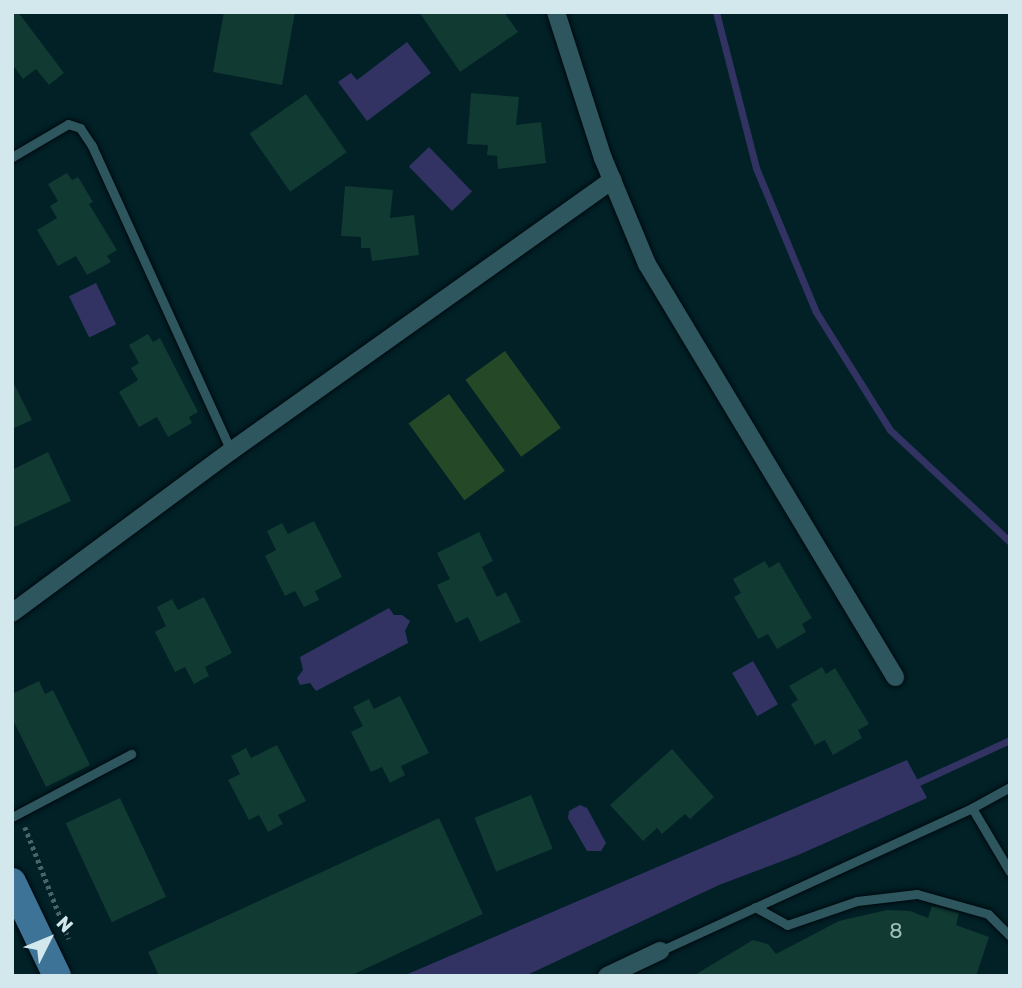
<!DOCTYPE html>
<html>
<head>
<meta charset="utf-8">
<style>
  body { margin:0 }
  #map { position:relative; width:1022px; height:988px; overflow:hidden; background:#012127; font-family:Rubik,sans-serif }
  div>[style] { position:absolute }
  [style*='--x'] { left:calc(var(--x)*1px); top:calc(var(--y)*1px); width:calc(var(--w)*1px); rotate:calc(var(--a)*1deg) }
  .green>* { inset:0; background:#254826; transform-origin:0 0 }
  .water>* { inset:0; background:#323363; transform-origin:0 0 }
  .stream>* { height:7px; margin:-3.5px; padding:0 3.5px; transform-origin:3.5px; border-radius:3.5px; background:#323363 }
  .building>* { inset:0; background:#103a32; transform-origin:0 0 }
  .path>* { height:4.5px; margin-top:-2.25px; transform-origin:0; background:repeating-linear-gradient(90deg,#48646a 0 3.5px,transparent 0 7px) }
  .roads { filter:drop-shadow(0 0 2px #00090d) drop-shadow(0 0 2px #00090d) }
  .lane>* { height:9px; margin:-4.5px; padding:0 4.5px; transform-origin:4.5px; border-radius:4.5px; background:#2d565e }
  .street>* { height:18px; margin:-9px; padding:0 9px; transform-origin:9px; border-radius:9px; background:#2d565e }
  .primary>* { height:28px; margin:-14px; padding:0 14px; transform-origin:14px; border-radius:14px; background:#3d7397 }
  span { translate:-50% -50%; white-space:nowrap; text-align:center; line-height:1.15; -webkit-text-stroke:5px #012127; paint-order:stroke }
  .number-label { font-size:21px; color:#a2bcbe }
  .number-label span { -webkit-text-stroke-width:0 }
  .frame { position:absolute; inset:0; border:14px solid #d2e8ec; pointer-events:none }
  .north { position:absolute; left:14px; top:904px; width:70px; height:70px; -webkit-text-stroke:5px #012127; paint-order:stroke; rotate:47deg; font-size:19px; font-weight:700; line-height:28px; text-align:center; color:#d2e8ec }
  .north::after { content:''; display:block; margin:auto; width:24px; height:32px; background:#d2e8ec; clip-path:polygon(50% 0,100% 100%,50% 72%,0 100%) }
</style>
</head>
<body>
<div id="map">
  <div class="green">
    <i style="left:505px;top:351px;width:95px;height:49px;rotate:54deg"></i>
    <i style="left:449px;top:394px;width:95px;height:50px;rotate:54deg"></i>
  </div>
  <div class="water">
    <i style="clip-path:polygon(407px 42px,431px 73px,367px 121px,338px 82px,351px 73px,357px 80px)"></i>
    <i style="left:429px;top:147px;width:62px;height:28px;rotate:46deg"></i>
    <i style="left:96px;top:283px;width:46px;height:30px;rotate:64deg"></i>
    <i style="clip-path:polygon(389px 608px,394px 615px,402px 615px,410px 621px,405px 631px,408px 643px,316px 691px,310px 683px,300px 685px,297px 678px,303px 670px,300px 657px)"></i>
    <i style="left:753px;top:661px;width:50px;height:24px;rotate:60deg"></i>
    <i style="clip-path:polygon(907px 760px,927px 798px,798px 855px,719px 885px,525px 976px,403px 976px)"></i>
    <i style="clip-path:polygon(580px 805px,587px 808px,606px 843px,601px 851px,587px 851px,568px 818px,569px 811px)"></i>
  </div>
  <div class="stream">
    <i style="--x:716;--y:12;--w:161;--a:75.6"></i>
    <i style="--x:756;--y:168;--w:156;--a:67.4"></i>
    <i style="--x:816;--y:312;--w:139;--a:57.9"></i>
    <i style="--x:890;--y:430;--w:164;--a:43"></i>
    <i style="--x:912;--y:785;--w:108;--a:-24.7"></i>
  </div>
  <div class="building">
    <i style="clip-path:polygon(12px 12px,18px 12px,64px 73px,49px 85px,36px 69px,23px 79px,12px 64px)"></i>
    <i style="clip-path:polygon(224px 12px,295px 12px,282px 85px,213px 72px)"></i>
    <i style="clip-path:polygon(419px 12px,504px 12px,518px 32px,460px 72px)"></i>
    <i style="clip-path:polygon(471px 93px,519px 97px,516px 125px,541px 122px,546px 163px,498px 169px,497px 156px,487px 155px,488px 145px,467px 144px)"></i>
    <i style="left:306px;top:94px;width:71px;height:69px;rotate:55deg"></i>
    <i style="clip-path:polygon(67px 173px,72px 180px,78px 177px,93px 202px,89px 204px,117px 250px,107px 256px,111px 262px,87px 275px,76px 256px,58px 266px,37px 230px,57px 218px,50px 206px,58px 201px,48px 184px)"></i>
    <i style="clip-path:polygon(345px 186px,393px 190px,390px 218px,414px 215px,419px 255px,372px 261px,370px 248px,361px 248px,361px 237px,341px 236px)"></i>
    <i style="clip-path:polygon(148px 334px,153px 342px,160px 338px,198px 412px,189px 417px,192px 423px,168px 437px,157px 417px,139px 427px,119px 392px,138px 380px,131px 368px,139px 363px,129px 345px)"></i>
    <i style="clip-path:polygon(12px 380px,32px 420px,12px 429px)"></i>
    <i style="clip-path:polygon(48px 452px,71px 501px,12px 528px,12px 470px)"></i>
    <i style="clip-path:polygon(314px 521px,342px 577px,315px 591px,319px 600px,304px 607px,295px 591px,285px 596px,265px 556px,276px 550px,267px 531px,282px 523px,288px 534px)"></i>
    <i style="clip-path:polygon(479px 532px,493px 561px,482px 567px,497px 597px,506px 592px,521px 622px,480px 642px,468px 617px,456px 623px,437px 585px,450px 579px,437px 553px)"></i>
    <i style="clip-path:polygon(765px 561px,769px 568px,779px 562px,812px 618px,802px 624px,806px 632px,777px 649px,768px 634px,758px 639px,734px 597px,741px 593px,733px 579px)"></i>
    <i style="clip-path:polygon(204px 597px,232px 653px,205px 667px,209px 676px,194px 684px,185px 667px,175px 672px,155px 632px,166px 626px,157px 607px,172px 599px,178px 610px)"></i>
    <i style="clip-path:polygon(822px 667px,826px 674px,835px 668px,869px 724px,858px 730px,862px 738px,833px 755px,825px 740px,815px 745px,791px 704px,798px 700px,789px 686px)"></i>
    <i style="clip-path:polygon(39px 681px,45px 694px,53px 690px,90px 765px,46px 787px,12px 718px,12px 694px)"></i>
    <i style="clip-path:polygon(400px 696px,429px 753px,401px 766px,405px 775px,390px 783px,382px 767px,371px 772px,351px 732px,363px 726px,353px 707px,369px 699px,374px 709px)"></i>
    <i style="clip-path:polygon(277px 745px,306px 801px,278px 815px,283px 824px,268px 832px,259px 815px,249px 820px,228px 780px,240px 774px,231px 756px,246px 748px,251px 758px)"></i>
    <i style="clip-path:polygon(672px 749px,714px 797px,690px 819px,685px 814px,662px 834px,657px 828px,643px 841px,610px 805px)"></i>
    <i style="left:531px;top:795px;width:58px;height:61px;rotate:68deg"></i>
    <i style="left:120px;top:798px;width:109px;height:60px;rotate:65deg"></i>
    <i style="clip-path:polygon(439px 818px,483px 914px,350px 976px,159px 976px,148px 952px)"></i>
    <i style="clip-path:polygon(932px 906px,959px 913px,956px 925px,989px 937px,976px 976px,693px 976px,753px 940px,768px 944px,776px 954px,839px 921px,887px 910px,910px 911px,928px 918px)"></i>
  </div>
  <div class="path">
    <i style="--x:25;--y:827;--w:120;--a:68.6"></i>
  </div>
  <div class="roads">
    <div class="lane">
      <i style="--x:12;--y:157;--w:65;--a:-30.5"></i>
      <i style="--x:68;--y:124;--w:13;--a:18"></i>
      <i style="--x:80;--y:128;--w:22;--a:56"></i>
      <i style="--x:92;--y:146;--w:335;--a:65.5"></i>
      <i style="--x:1010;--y:787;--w:43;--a:151.1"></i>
      <i style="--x:972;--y:808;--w:74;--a:59.3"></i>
      <i style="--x:12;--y:817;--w:135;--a:-27.9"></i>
      <i style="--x:755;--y:907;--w:37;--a:29"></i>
      <i style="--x:787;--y:925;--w:74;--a:-18.9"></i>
      <i style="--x:857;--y:901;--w:60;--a:-6.7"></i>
      <i style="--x:917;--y:894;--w:74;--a:15.7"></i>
      <i style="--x:988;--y:914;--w:31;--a:45"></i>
      <i style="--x:660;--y:951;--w:343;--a:-24.6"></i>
    </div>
    <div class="street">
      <i style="--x:556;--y:12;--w:153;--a:72.2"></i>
      <i style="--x:603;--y:158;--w:115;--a:67.5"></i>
      <i style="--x:647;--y:264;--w:482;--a:59"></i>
      <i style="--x:12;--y:613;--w:272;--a:-36.5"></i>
      <i style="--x:231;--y:451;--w:468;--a:-35.4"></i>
      <i style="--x:607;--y:976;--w:59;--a:-25.3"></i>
    </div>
    <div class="primary">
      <i style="--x:12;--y:882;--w:104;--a:64.4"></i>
    </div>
  </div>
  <div class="number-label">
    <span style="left:896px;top:931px">8</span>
  </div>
  <div class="frame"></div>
  <div class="north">N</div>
</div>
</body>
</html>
